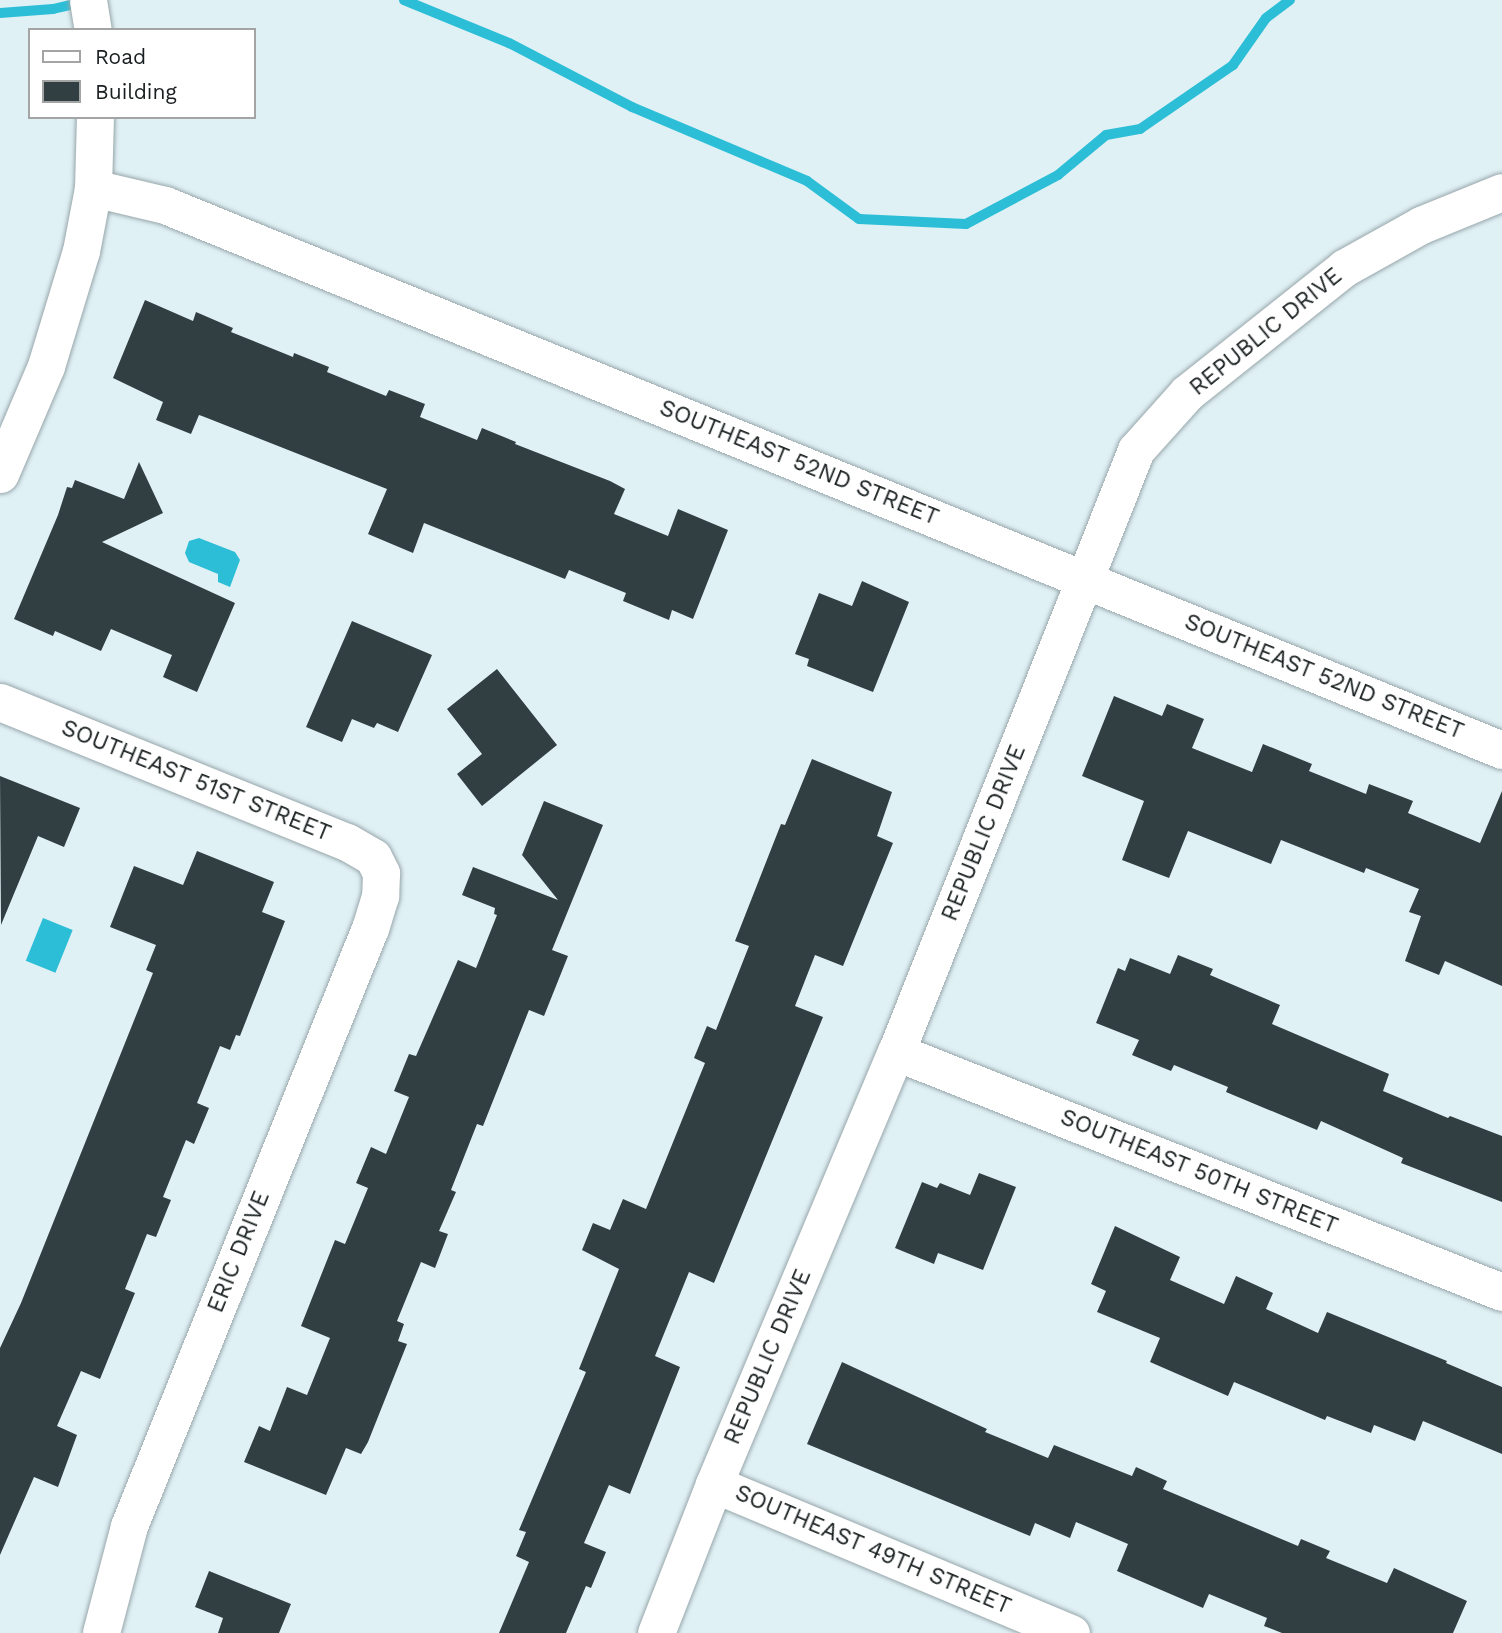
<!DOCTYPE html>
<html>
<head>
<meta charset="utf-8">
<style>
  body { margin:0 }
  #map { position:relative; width:1502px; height:1633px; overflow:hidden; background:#e0f1f5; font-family:"Work Sans",sans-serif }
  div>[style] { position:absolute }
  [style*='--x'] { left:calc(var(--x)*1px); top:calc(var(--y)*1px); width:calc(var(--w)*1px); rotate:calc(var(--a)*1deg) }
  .water>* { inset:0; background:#2dbed7; transform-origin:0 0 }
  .stream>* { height:10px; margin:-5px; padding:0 5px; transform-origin:5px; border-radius:5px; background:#2dbed7 }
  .building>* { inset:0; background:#323f42 }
  .roads { filter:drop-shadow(0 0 2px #97a6aa) drop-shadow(0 0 2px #97a6aa) }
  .street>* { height:37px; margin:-18.5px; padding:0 18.5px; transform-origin:18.5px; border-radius:18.5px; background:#fff }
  span { translate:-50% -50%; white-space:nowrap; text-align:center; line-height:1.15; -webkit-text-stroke:7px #fff; paint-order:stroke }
  .street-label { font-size:23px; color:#181e1f }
  .legend { position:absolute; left:28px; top:28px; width:228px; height:91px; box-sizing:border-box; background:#fff; border:2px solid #a3a5a5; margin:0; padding:9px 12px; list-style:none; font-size:21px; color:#181e1f }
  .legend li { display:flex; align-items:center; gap:14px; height:35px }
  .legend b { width:35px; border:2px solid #a3a5a5 }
</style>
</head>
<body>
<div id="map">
  <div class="water">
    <i style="clip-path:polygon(199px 538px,235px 552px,240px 560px,230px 587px,218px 582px,218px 574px,189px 562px,185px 553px,189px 541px)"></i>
    <i style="left:43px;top:918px;width:32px;height:46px;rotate:22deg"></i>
  </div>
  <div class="stream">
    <i style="--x:404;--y:0;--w:113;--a:22.3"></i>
    <i style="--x:509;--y:43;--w:139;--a:27.5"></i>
    <i style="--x:632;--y:107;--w:190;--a:22.9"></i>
    <i style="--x:807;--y:181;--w:64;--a:36.2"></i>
    <i style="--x:859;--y:219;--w:107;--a:2.7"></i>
    <i style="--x:966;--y:224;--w:104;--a:-28"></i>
    <i style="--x:1058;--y:175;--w:62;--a:-39.8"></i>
    <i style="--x:1106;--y:135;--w:35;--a:-10"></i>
    <i style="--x:1140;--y:129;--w:113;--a:-34.5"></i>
    <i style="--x:1233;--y:65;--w:57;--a:-54.9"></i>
    <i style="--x:1266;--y:18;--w:30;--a:-37"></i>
    <i style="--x:0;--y:13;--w:53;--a:-4.3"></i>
    <i style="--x:53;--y:9;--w:32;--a:-13"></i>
  </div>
  <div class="building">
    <i style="clip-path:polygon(145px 300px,193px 321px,196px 312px,233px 328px,231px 332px,293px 357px,294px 353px,329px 367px,327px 372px,386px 396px,389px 390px,425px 404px,420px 417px,477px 440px,482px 428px,516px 442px,515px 444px,610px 481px,625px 489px,614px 514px,668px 536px,678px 509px,728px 530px,693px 619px,672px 610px,669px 620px,623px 601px,626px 593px,569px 570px,565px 579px,424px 523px,413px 553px,368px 534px,387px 489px,202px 416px,199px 415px,191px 434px,156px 420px,163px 402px,113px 378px)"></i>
    <i style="clip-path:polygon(139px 462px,163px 513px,102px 542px,235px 603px,197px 692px,163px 677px,172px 655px,111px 629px,101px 651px,55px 631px,53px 636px,14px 619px,58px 515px,67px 487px,72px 488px,75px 480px,124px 499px)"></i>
    <i style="clip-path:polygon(862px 581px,909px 602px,873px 692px,807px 666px,809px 659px,795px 654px,819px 593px,852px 606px)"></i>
    <i style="clip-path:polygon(352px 621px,432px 655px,398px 732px,377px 723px,374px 728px,352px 719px,342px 742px,306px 727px)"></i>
    <i style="clip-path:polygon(497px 669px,557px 745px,482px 806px,457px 774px,482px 754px,447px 709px)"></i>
    <i style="clip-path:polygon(1114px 696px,1162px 716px,1167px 704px,1204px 719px,1192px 748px,1252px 772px,1263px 744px,1312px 764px,1309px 771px,1366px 794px,1369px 784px,1413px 801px,1408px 813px,1480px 843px,1502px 791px,1502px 986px,1445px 961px,1439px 975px,1405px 961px,1421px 916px,1409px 912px,1419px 889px,1366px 868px,1364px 873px,1281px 840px,1271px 864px,1188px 831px,1169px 878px,1122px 860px,1144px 801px,1082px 776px)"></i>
    <i style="clip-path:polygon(812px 759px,892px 792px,877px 836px,893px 843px,843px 966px,815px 955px,795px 1006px,823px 1017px,714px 1283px,689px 1272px,655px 1356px,680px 1367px,630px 1494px,609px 1485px,584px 1543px,606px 1552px,591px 1588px,586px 1586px,566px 1633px,499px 1633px,529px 1562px,516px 1556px,526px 1532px,519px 1530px,586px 1372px,579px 1369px,619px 1269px,582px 1250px,593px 1223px,610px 1230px,623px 1199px,646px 1209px,705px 1063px,694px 1058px,707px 1026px,716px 1030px,749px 946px,735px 941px,781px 824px,785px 825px)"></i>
    <i style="clip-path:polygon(0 776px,80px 808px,64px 847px,38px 836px,1px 925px)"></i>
    <i style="clip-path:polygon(544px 801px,603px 825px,552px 950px,568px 956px,544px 1016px,529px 1010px,483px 1126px,477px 1124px,451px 1190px,456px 1192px,439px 1231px,448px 1234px,435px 1268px,421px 1262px,397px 1321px,404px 1324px,398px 1341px,407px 1344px,368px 1442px,361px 1454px,346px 1448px,326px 1495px,244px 1462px,259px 1426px,270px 1431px,287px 1387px,307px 1395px,330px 1338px,301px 1326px,335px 1240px,345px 1244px,368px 1188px,356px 1183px,371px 1147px,386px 1154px,409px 1097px,394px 1091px,409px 1054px,416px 1056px,458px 960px,476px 968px,497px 915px,494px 914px,495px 908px,462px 895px,473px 867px,558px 900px,522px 855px)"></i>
    <i style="clip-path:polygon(197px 851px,274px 882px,262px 912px,285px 921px,240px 1036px,236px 1035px,230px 1050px,220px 1046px,197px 1103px,209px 1108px,194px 1144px,186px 1140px,163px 1197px,171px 1200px,156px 1237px,147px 1234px,125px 1289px,135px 1293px,100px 1379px,81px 1371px,57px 1426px,77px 1435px,58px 1487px,34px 1477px,0 1555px,0 1348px,21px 1303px,153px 973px,146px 970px,156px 945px,110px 927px,134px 866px,183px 885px)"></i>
    <i style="clip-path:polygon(1178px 955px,1213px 969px,1210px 975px,1280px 1005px,1272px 1024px,1389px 1074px,1383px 1091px,1448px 1118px,1450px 1116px,1502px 1136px,1502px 1202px,1401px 1163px,1403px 1158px,1321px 1121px,1317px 1130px,1226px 1092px,1228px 1087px,1174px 1065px,1171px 1071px,1132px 1055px,1139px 1040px,1096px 1023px,1118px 968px,1125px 971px,1130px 958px,1170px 974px)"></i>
    <i style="clip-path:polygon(979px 1173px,1016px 1187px,983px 1270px,938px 1253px,934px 1264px,895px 1248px,922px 1182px,937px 1188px,940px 1183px,970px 1195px)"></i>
    <i style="clip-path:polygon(1115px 1226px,1180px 1257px,1170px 1280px,1224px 1304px,1236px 1276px,1273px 1293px,1266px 1309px,1318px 1333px,1327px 1312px,1447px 1361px,1446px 1363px,1502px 1387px,1502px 1454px,1423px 1421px,1415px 1441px,1374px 1425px,1371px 1433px,1327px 1416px,1325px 1420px,1234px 1382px,1228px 1396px,1150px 1362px,1160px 1338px,1097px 1312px,1106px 1291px,1091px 1284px)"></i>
    <i style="clip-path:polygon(842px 1362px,987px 1429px,985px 1432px,1048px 1458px,1054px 1445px,1132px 1476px,1136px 1467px,1167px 1481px,1163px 1489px,1298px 1546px,1301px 1539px,1330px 1551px,1326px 1558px,1387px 1583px,1394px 1568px,1467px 1601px,1453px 1633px,1282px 1633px,1264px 1626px,1267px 1618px,1209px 1594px,1203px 1608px,1117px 1571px,1128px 1544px,1076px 1522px,1070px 1538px,1035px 1523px,1030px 1536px,807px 1444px)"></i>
    <i style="clip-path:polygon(209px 1571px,291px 1604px,279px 1633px,218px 1633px,223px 1618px,195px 1607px)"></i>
  </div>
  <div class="roads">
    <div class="street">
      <i style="--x:88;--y:0;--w:30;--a:81"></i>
      <i style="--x:93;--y:188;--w:74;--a:13.3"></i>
      <i style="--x:165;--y:205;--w:1444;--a:22.18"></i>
      <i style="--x:0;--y:474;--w:117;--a:-66.9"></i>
      <i style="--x:46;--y:366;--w:120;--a:-73.1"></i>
      <i style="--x:81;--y:251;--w:64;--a:-79.2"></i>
      <i style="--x:93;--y:188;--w:71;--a:-88.4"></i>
      <i style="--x:0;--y:702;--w:374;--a:22"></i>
      <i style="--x:347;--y:842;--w:30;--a:30"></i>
      <i style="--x:373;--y:857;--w:18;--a:63"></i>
      <i style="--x:381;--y:873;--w:23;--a:92"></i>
      <i style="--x:380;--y:896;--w:34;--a:107"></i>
      <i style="--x:370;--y:928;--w:645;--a:111.95"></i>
      <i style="--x:129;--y:1526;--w:111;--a:104.7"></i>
      <i style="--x:896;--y:1052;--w:652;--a:21.61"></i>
      <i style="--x:714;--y:1484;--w:387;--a:22.7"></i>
      <i style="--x:656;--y:1633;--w:160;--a:-68.7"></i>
      <i style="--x:714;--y:1484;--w:469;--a:-67.2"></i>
      <i style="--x:896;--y:1052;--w:648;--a:-68.26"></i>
      <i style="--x:1136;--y:450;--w:76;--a:-48.2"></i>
      <i style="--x:1187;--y:393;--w:201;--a:-38.5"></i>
      <i style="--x:1344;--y:268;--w:88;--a:-29.2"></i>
      <i style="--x:1421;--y:225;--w:87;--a:-22.2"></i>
    </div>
  </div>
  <div class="street-label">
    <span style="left:1266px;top:332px;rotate:-39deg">REPUBLIC DRIVE</span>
    <span style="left:799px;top:463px;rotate:22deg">SOUTHEAST 52ND STREET</span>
    <span style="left:1324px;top:677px;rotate:22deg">SOUTHEAST 52ND STREET</span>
    <span style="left:196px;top:781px;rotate:22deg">SOUTHEAST 51ST STREET</span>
    <span style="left:984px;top:833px;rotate:-68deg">REPUBLIC DRIVE</span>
    <span style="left:1199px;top:1172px;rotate:22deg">SOUTHEAST 50TH STREET</span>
    <span style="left:239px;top:1252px;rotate:-68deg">ERIC DRIVE</span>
    <span style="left:768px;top:1357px;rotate:-67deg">REPUBLIC DRIVE</span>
    <span style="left:873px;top:1550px;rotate:23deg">SOUTHEAST 49TH STREET</span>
  </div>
  <ul class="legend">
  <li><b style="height:9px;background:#fff"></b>Road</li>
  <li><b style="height:19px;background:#323f42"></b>Building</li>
  </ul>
</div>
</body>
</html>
